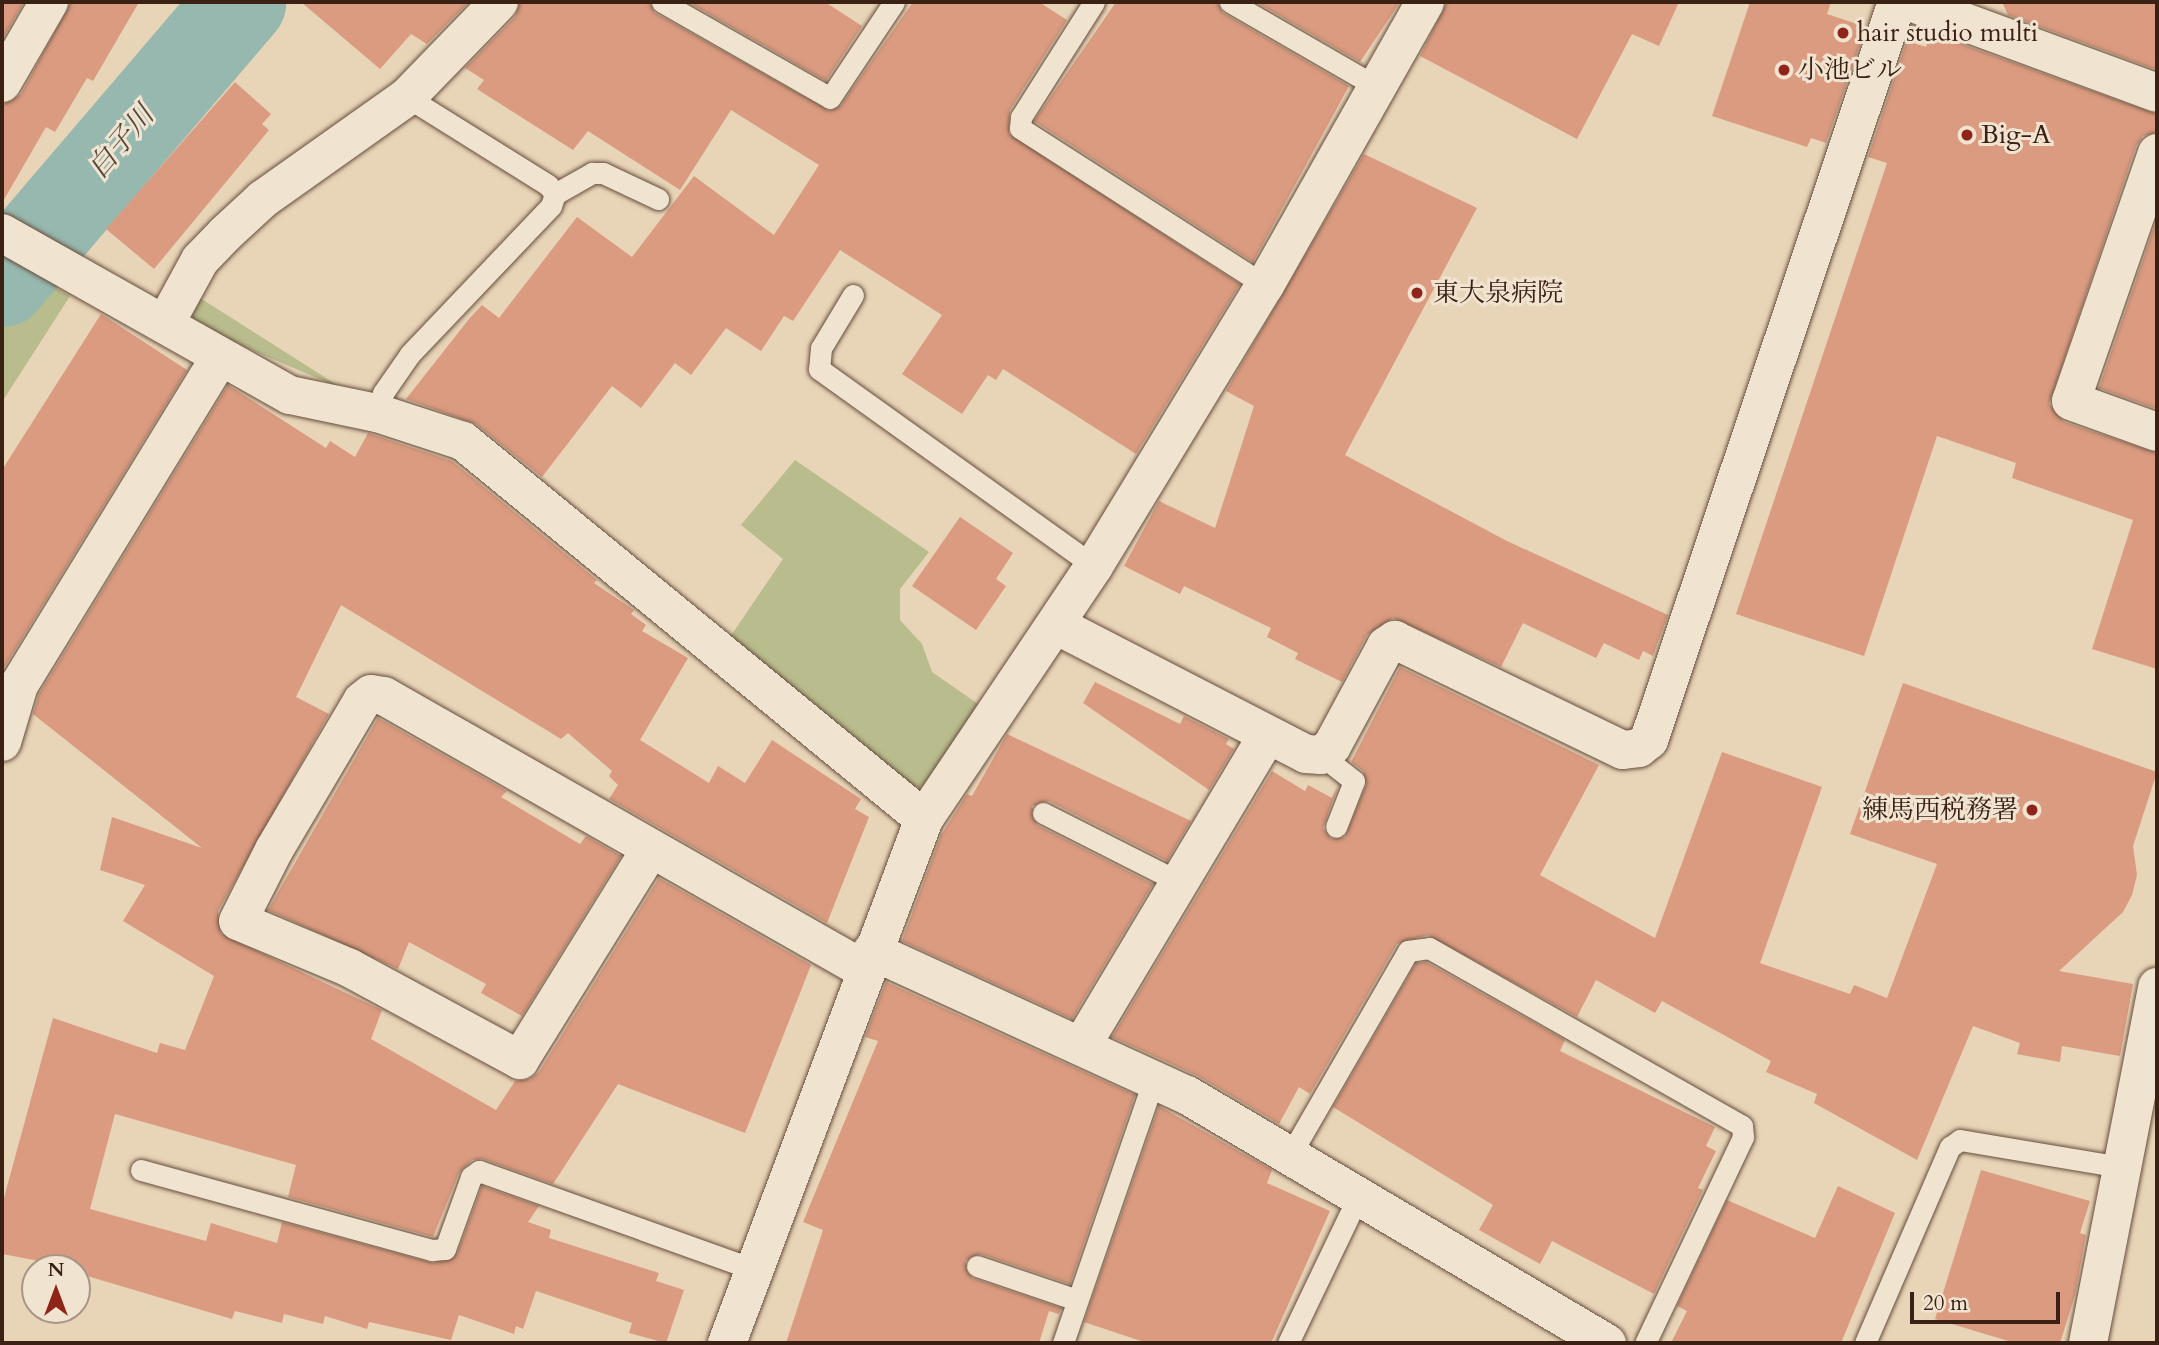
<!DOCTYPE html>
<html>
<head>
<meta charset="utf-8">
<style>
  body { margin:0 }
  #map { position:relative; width:2159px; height:1345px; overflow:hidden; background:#e8d4b7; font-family:Cardo,"Noto Serif JP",serif }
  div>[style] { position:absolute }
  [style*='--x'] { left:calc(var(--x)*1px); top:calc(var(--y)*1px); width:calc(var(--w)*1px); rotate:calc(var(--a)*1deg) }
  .green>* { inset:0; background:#b9bc8c }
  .river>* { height:91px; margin:-45.5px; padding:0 45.5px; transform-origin:45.5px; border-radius:45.5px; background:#97b8af }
  .building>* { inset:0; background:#da9b80 }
  .roads { filter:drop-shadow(0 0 2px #664e3d) drop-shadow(0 0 2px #664e3d) }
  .lane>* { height:21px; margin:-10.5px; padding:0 10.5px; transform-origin:10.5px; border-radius:10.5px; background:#f0e3d0 }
  .street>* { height:38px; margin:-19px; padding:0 19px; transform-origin:19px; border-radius:19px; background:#f0e3d0 }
  .secondary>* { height:38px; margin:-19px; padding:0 19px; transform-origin:19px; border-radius:19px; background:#f0e3d0 }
  .dots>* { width:19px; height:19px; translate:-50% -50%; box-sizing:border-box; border:4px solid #f0e3d0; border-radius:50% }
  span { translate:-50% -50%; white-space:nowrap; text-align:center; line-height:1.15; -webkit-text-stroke:6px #f0e3d0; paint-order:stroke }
  .poi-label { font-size:26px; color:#3b2114 }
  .left { translate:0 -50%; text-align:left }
  .right { translate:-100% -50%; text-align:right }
  .water-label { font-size:28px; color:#52473b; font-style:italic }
  .frame { position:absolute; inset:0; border:4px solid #3b2114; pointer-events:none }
  .north { position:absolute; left:21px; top:1254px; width:70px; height:70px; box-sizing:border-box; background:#f0e3d0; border:2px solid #a89585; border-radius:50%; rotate:0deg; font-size:19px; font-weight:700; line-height:28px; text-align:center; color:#3b2114 }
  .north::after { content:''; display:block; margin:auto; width:24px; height:32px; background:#8f2418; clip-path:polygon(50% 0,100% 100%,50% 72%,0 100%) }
  .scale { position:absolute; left:1910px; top:1292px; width:150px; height:32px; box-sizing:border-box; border:4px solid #3b2114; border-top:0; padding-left:9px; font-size:21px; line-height:24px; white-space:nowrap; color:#3b2114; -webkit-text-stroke:5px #f0e3d0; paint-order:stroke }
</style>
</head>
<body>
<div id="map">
  <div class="green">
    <i style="clip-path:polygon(2px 257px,70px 296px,2px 402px)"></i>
    <i style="clip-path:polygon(200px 298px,345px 390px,189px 323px)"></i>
    <i style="clip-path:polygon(795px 460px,929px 552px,900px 589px,900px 620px,922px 644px,932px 672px,981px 706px,926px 787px,903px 786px,730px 637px,783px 559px,741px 525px)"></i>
  </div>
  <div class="river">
    <i style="--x:2;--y:281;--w:367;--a:-49.5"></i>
  </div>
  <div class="building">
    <i style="clip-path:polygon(2px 2px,24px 2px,2px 40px)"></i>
    <i style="clip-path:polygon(71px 2px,139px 2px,93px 81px,87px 78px,55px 132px,46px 127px,2px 203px,2px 105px,21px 94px)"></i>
    <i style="clip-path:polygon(301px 2px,469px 2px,427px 44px,411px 34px,380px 69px)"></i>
    <i style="clip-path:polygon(520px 2px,649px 2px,655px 13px,830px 111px,841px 105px,913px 2px,1039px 2px,1067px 20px,1010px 110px,1009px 134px,1240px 284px,1136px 454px,1003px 369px,996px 380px,988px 375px,962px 414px,902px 374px,942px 315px,840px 250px,793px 321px,784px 316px,761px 351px,726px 328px,691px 375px,675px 363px,641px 408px,612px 386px,542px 477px,476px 424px,406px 399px,469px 319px,482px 305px,499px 318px,577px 217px,632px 257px,694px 176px,774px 235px,819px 165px,731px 110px,680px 190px,588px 131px,573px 150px,477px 89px,484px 80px,465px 68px,515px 17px)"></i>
    <i style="clip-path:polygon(688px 2px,825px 2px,862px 26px,826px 81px)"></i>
    <i style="clip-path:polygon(1116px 2px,1217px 2px,1223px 13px,1349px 86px,1253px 262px,1034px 121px)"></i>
    <i style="clip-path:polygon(1256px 2px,1400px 2px,1360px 62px)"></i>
    <i style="clip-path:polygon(1447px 2px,1679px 2px,1659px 46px,1632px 34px,1577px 139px,1420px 56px)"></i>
    <i style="clip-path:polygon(1750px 2px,1831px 2px,1827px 14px,1866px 27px,1826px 143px,1811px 138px,1807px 147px,1712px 116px)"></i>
    <i style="clip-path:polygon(2002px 2px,2157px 2px,2157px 70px,2008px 15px)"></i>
    <i style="clip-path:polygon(1930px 33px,2157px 114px,2157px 132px,2143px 136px,2136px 146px,2049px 404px,2064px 422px,2157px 453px,2157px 669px,2092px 649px,2133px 520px,2012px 478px,2016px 463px,1937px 436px,1864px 656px,1736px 614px,1887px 163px,1868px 157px,1907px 41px,1926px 47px)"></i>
    <i style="clip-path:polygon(235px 82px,271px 114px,262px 124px,269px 130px,154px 269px,106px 229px)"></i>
    <i style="clip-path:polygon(1364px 154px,1477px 208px,1345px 455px,1507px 541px,1668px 615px,1653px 656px,1643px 651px,1639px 660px,1604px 643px,1596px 658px,1523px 623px,1501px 667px,1393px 618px,1367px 635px,1342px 682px,1295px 659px,1298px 653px,1267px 637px,1271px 628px,1184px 586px,1180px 594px,1124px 566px,1159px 501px,1215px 528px,1254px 406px,1226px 391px)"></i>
    <i style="clip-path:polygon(2157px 219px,2157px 409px,2099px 388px)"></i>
    <i style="clip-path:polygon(101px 314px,187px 370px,2px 671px,2px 470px)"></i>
    <i style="clip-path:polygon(228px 385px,326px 448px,330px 441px,355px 457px,368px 433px,452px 461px,597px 580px,594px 583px,634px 610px,631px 614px,646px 625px,642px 631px,688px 658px,640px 740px,709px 783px,718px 766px,745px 783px,772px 740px,861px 799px,855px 809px,869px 817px,827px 923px,609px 799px,618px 785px,609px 776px,612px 771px,568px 733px,561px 739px,341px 605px,296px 697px,329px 714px,218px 911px,221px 934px,382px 1010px,371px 1039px,496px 1110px,515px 1081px,530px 1079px,539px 1072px,659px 878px,811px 965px,745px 1133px,618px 1084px,553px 1184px,483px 1159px,472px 1160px,459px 1173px,433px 1237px,288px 1197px,296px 1165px,115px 1114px,90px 1209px,206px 1241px,211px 1223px,277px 1243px,282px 1222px,433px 1263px,457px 1254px,482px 1186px,539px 1206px,528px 1222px,551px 1230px,549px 1238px,659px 1273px,656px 1281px,684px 1290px,666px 1343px,629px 1333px,632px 1323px,536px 1291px,523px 1329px,516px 1326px,514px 1334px,459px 1315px,451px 1340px,369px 1322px,367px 1329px,325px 1316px,323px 1324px,284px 1314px,282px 1323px,235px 1311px,232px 1319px,77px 1273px,77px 1268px,2px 1254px,2px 1205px,53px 1018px,157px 1053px,160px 1043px,185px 1050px,214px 976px,123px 921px,145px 885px,100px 870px,112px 817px,202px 848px,33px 714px,39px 694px)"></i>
    <i style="clip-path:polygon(960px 517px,1013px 553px,996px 579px,1006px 586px,976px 630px,912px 586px)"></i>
    <i style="clip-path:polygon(1400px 667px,1599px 765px,1540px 875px,1655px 938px,1722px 752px,1822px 787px,1760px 963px,1850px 994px,1854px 985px,1887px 998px,1937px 864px,1850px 834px,1903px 683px,2157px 772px,2133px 846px,2137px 875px,2132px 895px,2123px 912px,2059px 971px,2133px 984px,2120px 1056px,2062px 1046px,2060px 1062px,2017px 1054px,2020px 1043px,1973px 1026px,1917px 1160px,1814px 1103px,1817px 1094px,1766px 1072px,1771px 1061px,1662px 1001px,1655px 1013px,1596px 980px,1577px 1017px,1428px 935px,1397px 944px,1310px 1094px,1299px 1087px,1279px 1124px,1198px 1076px,1112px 1037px,1272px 771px,1305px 791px,1308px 785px,1332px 798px,1338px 786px,1323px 828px,1331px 839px,1345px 837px,1366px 785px,1363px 771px,1351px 762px)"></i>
    <i style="clip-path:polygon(1095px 682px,1180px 724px,1184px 716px,1229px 739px,1226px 744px,1234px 749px,1209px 790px,1083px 703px)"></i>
    <i style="clip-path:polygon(378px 718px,507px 791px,501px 797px,580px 844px,586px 836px,621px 856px,522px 1016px,481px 993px,486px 984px,409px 942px,398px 969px,268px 910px)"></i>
    <i style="clip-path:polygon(1007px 734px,1191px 821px,1167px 861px,1049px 801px,1032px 806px,1037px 825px,1153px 884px,1072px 1019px,902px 941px,941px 835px,967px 794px,972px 796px)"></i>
    <i style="clip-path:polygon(1426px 962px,1565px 1040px,1560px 1051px,1715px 1127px,1706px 1146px,1716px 1151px,1698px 1188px,1703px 1190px,1654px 1294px,1552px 1241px,1540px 1264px,1479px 1230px,1493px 1205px,1333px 1107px,1416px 963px)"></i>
    <i style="clip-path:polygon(886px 982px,1135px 1095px,1070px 1284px,981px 1254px,965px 1261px,972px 1278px,1061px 1308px,1059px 1314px,1049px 1311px,1039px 1343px,786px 1343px,823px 1230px,803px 1222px,878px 1041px,865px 1037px)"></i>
    <i style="clip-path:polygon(1159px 1106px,1272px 1170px,1267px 1183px,1330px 1211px,1271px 1343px,1147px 1343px,1084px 1322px)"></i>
    <i style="clip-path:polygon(1981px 1170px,2090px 1201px,2080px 1233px,2086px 1235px,2075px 1295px,2060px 1343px,2015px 1343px,1935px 1319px)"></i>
    <i style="clip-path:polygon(1838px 1186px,1895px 1213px,1841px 1343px,1671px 1343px,1687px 1311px,1677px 1306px,1727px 1200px,1815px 1238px)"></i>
  </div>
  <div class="roads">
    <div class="lane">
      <i style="--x:662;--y:2;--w:193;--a:29.7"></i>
      <i style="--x:830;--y:98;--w:115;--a:-56.3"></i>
      <i style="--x:1094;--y:2;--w:136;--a:122.4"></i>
      <i style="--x:1021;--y:117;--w:11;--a:95"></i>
      <i style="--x:1020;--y:128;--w:291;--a:32.7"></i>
      <i style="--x:1230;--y:2;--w:172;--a:30"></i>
      <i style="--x:555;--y:194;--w:43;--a:-29.6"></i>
      <i style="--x:592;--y:173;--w:11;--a:0"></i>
      <i style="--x:603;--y:173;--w:61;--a:25.3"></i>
      <i style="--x:853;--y:295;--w:62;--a:121.1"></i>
      <i style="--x:821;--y:348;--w:21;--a:95"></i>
      <i style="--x:819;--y:369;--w:338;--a:35.6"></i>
      <i style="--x:377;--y:413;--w:21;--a:-73"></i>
      <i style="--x:383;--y:393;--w:47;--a:-55.3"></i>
      <i style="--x:410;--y:354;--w:204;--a:-46.4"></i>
      <i style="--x:551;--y:206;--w:13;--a:-72"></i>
      <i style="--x:555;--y:194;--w:11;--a:-128"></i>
      <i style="--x:548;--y:185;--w:166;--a:-148"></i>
      <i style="--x:1321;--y:755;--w:42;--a:38.2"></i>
      <i style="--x:1354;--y:781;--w:49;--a:111.4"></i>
      <i style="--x:1043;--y:813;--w:153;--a:26.9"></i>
      <i style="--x:1289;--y:1157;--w:238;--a:-60"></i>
      <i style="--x:1408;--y:951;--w:21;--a:-8"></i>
      <i style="--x:1429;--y:948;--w:360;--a:29.6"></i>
      <i style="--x:1742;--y:1126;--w:11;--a:85"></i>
      <i style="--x:1743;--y:1137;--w:228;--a:115.4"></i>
      <i style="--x:141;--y:1170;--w:302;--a:15.4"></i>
      <i style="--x:432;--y:1250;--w:13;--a:-4"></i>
      <i style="--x:445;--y:1249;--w:77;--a:-70.1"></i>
      <i style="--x:471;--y:1177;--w:10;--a:-37"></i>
      <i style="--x:479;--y:1171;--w:290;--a:19.7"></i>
      <i style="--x:977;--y:1266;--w:106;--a:18.8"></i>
      <i style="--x:1063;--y:1343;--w:279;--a:-71"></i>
      <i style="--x:1288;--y:1343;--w:162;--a:-64.4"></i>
      <i style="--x:1865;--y:1343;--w:214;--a:-66.6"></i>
      <i style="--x:1950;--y:1147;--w:12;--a:-35"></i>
      <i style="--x:1960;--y:1140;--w:164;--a:9.5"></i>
    </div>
    <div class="street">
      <i style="--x:1910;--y:2;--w:263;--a:20.2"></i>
      <i style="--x:2;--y:83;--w:94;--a:-59.9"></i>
      <i style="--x:2157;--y:153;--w:262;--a:109.1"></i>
      <i style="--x:2071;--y:401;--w:91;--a:19.8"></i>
      <i style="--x:2;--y:233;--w:330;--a:29.4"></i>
      <i style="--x:290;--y:395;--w:89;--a:11.7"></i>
      <i style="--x:377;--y:413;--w:90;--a:18"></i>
      <i style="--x:463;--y:441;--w:596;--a:39.35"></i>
      <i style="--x:165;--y:324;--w:73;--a:-61.3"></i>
      <i style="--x:200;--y:260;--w:36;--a:-46"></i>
      <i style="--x:225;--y:234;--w:52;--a:-42.6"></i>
      <i style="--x:263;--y:199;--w:176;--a:-35.3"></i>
      <i style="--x:407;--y:97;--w:132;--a:-45.9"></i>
      <i style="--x:1056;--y:625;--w:281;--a:27.3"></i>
      <i style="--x:1306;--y:754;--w:15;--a:4"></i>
      <i style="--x:1321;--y:755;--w:14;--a:-39"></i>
      <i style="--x:1332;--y:746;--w:114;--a:-61.6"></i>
      <i style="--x:1386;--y:646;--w:11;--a:-34"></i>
      <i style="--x:1395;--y:640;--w:253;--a:25.8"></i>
      <i style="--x:1623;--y:750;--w:16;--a:-7"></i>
      <i style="--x:1639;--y:748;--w:13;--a:-39"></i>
      <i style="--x:1649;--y:740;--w:779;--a:-71.43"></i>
      <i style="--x:2;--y:742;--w:59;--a:-73.4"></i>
      <i style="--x:19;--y:685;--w:382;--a:-58.5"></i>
      <i style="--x:650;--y:850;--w:247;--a:121.8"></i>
      <i style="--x:520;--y:1060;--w:193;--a:-151.6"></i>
      <i style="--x:350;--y:968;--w:121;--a:-157.2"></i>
      <i style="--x:238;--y:921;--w:80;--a:-63.1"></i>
      <i style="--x:274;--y:850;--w:173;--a:-59.4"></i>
      <i style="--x:362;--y:701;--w:11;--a:-38"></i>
      <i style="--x:371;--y:694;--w:13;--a:9"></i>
      <i style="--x:384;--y:696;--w:551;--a:29.68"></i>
      <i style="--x:872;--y:951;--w:346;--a:24.6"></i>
      <i style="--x:1187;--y:1095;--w:488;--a:30.6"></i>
      <i style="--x:1082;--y:1045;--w:360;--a:-59.1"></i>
      <i style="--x:727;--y:1343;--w:560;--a:-69.4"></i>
      <i style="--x:924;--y:819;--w:305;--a:-56.1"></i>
      <i style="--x:1094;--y:566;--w:329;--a:-58.7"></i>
      <i style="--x:1265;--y:285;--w:325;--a:-60.5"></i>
    </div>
    <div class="secondary">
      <i style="--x:2088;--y:1343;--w:363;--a:-79"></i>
    </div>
  </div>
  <div class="dots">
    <i style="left:1843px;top:33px;background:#8f2418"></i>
    <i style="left:1784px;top:70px;background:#8f2418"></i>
    <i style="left:1967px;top:135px;background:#8f2418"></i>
    <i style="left:1417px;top:293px;background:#8f2418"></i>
    <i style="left:2032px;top:810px;background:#8f2418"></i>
  </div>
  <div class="poi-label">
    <span class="left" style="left:1857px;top:33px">hair studio multi</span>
    <span class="left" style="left:1798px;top:70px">小池ビル</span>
    <span class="left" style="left:1981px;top:135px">Big-A</span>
    <span class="left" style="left:1433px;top:293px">東大泉病院</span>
    <span class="right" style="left:2018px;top:810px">練馬西税務署</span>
  </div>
  <div class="water-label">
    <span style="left:121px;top:142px;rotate:-50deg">白子川</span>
  </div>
  <div class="frame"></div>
  <div class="north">N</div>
  <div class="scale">20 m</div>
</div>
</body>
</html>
